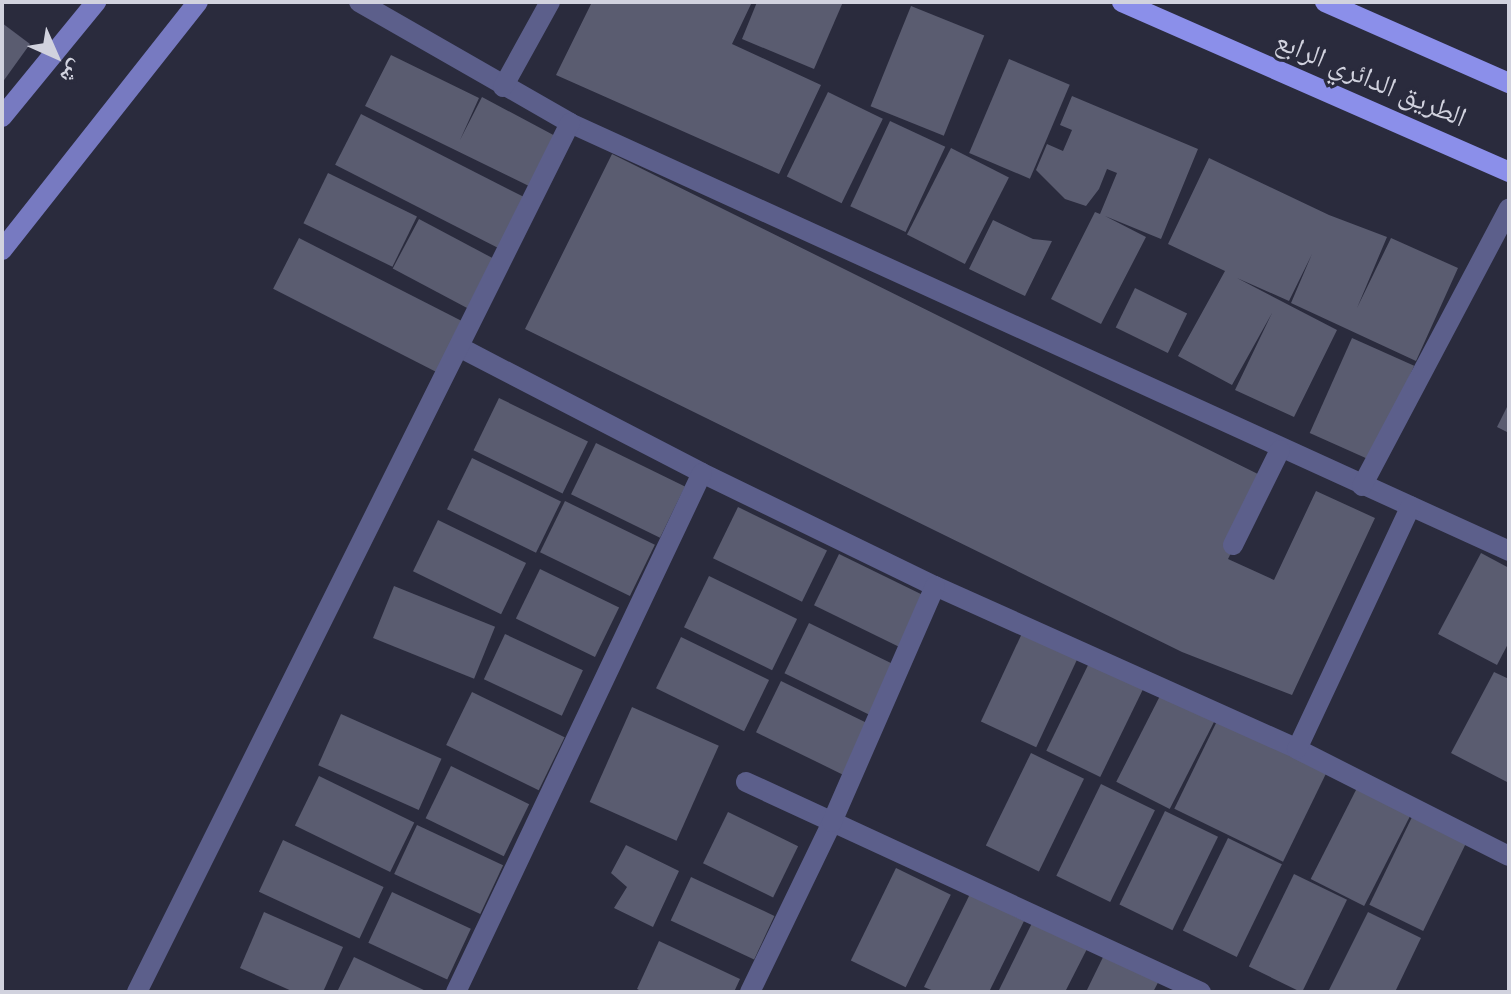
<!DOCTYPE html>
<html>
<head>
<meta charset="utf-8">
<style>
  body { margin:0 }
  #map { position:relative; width:1511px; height:994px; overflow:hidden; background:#2a2b3d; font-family:Raleway,"Noto Naskh Arabic",sans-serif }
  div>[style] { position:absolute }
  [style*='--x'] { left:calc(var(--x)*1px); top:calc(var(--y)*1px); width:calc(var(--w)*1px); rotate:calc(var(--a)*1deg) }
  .building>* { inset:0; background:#5a5c70; transform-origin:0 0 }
  .minor>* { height:20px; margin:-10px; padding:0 10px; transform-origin:10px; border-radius:10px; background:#5c5f8b }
  .secondary>* { height:20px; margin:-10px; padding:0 10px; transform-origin:10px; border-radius:10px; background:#777ac1 }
  .primary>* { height:20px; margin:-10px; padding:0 10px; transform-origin:10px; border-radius:10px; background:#8b8fea }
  span { translate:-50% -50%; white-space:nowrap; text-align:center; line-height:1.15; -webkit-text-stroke:6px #2a2b3d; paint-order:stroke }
  .street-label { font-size:28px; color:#d1d2de }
  .frame { position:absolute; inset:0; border:4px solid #d1d2de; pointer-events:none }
  .north { position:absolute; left:16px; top:16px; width:80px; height:80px; -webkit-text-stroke:6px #2a2b3d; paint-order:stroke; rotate:135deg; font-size:22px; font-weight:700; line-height:32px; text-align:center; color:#d1d2de }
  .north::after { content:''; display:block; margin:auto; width:28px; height:36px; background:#d1d2de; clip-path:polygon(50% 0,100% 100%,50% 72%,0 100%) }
</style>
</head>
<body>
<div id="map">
  <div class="building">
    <i style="clip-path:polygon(592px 2px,752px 2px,732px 44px,821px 85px,779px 174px,556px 75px)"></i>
    <i style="clip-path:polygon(757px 2px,843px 2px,814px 69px,742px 39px)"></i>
    <i style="left:911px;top:6px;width:79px;height:108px;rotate:22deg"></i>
    <i style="clip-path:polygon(2px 23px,30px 44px,2px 83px)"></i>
    <i style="clip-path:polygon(391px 55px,479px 98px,460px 140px,482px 97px,559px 138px,533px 188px,365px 106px)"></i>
    <i style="left:1009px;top:59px;width:66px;height:102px;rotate:23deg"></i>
    <i style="left:828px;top:92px;width:61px;height:94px;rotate:26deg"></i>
    <i style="clip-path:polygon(1072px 96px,1198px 149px,1161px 239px,1105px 216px,1146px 237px,1101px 324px,1051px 299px,1095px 212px,1100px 214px,1117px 173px,1107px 169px,1099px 189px,1086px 206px,1065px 199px,1036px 170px,1047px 144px,1063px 151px,1072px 130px,1060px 125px)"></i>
    <i style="left:361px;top:114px;width:188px;height:57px;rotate:27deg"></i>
    <i style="left:890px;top:121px;width:61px;height:94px;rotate:25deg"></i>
    <i style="left:951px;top:148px;width:65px;height:97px;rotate:27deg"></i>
    <i style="clip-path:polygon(612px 154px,1268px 479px,1228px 559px,1274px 580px,1316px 491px,1375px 518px,1292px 695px,1182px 652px,525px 329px)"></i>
    <i style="clip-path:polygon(1209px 158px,1329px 215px,1387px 237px,1357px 308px,1391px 238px,1458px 268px,1416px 361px,1291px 303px,1312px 254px,1289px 301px,1237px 278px,1337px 330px,1294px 417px,1235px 390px,1272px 313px,1232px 385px,1178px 356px,1225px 271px,1168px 244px)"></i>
    <i style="left:328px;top:173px;width:99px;height:56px;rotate:26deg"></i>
    <i style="left:419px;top:219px;width:88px;height:56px;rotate:28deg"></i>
    <i style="clip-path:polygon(993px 220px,1033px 239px,1052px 241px,1025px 296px,969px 269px)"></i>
    <i style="left:299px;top:238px;width:186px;height:57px;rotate:27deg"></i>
    <i style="left:1135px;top:288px;width:58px;height:44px;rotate:26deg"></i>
    <i style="left:1352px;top:338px;width:68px;height:104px;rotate:24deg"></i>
    <i style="left:499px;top:398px;width:99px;height:58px;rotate:26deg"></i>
    <i style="clip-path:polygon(1509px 403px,1509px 433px,1497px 427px)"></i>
    <i style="left:596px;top:443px;width:99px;height:57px;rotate:26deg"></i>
    <i style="left:472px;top:458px;width:99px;height:57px;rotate:26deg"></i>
    <i style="left:565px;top:501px;width:100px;height:57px;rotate:26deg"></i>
    <i style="left:738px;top:507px;width:99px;height:57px;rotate:26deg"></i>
    <i style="left:438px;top:520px;width:98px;height:57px;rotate:26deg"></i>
    <i style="clip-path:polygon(1481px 553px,1509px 568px,1509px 642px,1497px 665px,1438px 634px)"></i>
    <i style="left:839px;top:554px;width:99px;height:57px;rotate:26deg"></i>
    <i style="left:540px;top:569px;width:88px;height:55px;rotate:26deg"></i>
    <i style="left:709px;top:576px;width:98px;height:57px;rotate:26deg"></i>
    <i style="left:394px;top:586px;width:109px;height:56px;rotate:22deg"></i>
    <i style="left:809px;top:623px;width:99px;height:56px;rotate:26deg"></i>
    <i style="left:1024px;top:629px;width:61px;height:102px;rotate:25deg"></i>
    <i style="left:505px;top:634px;width:86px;height:50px;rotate:25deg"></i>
    <i style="left:681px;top:637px;width:98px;height:57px;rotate:26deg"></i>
    <i style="left:1091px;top:659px;width:60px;height:102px;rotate:26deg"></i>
    <i style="clip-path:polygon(1494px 672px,1509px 679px,1509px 783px,1451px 753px)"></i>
    <i style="left:781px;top:681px;width:99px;height:57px;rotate:26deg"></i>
    <i style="left:1163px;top:690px;width:60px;height:103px;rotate:27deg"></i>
    <i style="left:472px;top:692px;width:103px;height:59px;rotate:26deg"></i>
    <i style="left:632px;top:707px;width:95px;height:104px;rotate:24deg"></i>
    <i style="left:341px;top:714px;width:110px;height:56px;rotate:24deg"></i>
    <i style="left:1219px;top:717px;width:121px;height:102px;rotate:26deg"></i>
    <i style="left:1031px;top:753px;width:59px;height:103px;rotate:26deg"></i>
    <i style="left:451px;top:766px;width:87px;height:58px;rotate:26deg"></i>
    <i style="left:319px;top:776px;width:106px;height:55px;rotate:26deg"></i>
    <i style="left:1101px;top:784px;width:60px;height:102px;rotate:26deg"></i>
    <i style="left:1357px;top:788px;width:60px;height:102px;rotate:27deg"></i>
    <i style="left:1165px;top:811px;width:59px;height:104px;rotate:26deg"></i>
    <i style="left:728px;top:812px;width:78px;height:57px;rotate:26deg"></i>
    <i style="left:1414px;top:813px;width:60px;height:102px;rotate:26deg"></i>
    <i style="left:417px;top:825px;width:95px;height:54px;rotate:25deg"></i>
    <i style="left:1228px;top:838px;width:60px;height:103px;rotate:26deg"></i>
    <i style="left:283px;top:840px;width:111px;height:57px;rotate:25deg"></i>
    <i style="clip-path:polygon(626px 845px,679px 871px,653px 927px,614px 908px,627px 887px,611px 873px)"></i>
    <i style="left:896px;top:868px;width:61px;height:103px;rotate:26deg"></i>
    <i style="left:1294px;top:874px;width:59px;height:103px;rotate:26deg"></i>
    <i style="left:691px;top:877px;width:92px;height:48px;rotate:25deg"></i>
    <i style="left:392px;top:892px;width:87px;height:56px;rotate:25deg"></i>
    <i style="clip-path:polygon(970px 894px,1024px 921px,989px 992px,936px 992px,924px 987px)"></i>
    <i style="clip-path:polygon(264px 912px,343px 947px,323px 992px,294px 992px,240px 968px)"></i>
    <i style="clip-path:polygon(1368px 912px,1421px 938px,1395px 992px,1328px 992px)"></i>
    <i style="clip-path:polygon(1034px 919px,1089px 945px,1065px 992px,998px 992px)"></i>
    <i style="clip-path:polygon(659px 941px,740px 979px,734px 992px,643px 992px,637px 989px)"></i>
    <i style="clip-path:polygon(1106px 951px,1161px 977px,1153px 992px,1086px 992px)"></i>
    <i style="clip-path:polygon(354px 957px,428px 992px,337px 992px)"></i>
  </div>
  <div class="minor">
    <i style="--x:359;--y:2;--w:243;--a:29.8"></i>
    <i style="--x:570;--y:123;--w:1032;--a:24.5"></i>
    <i style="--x:503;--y:87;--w:97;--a:-61.1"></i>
    <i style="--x:461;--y:348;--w:271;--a:27.4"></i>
    <i style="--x:702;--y:473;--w:259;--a:25.9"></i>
    <i style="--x:935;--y:586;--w:397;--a:24.2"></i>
    <i style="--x:1297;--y:749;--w:237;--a:26.8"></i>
    <i style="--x:1362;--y:486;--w:314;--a:-62.1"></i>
    <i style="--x:1233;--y:545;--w:106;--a:-63.7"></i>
    <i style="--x:1297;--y:749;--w:268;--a:-64.9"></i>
    <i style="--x:746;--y:782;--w:501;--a:24.78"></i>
    <i style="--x:137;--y:992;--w:971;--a:-63.51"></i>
    <i style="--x:456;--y:992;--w:574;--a:-64.64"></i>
    <i style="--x:750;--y:992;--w:189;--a:-64.2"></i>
    <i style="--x:832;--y:822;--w:257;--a:-66.4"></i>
  </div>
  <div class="secondary">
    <i style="--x:2;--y:117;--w:149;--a:-50.7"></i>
    <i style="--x:2;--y:250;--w:316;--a:-51.7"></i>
  </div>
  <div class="primary">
    <i style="--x:1122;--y:2;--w:423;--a:23.7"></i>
    <i style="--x:1325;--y:2;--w:201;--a:23.8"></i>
  </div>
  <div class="street-label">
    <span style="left:1371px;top:79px;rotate:23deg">الطريق الدائري الرابع</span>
  </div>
  <div class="frame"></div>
  <div class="north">ش</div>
</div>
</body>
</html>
